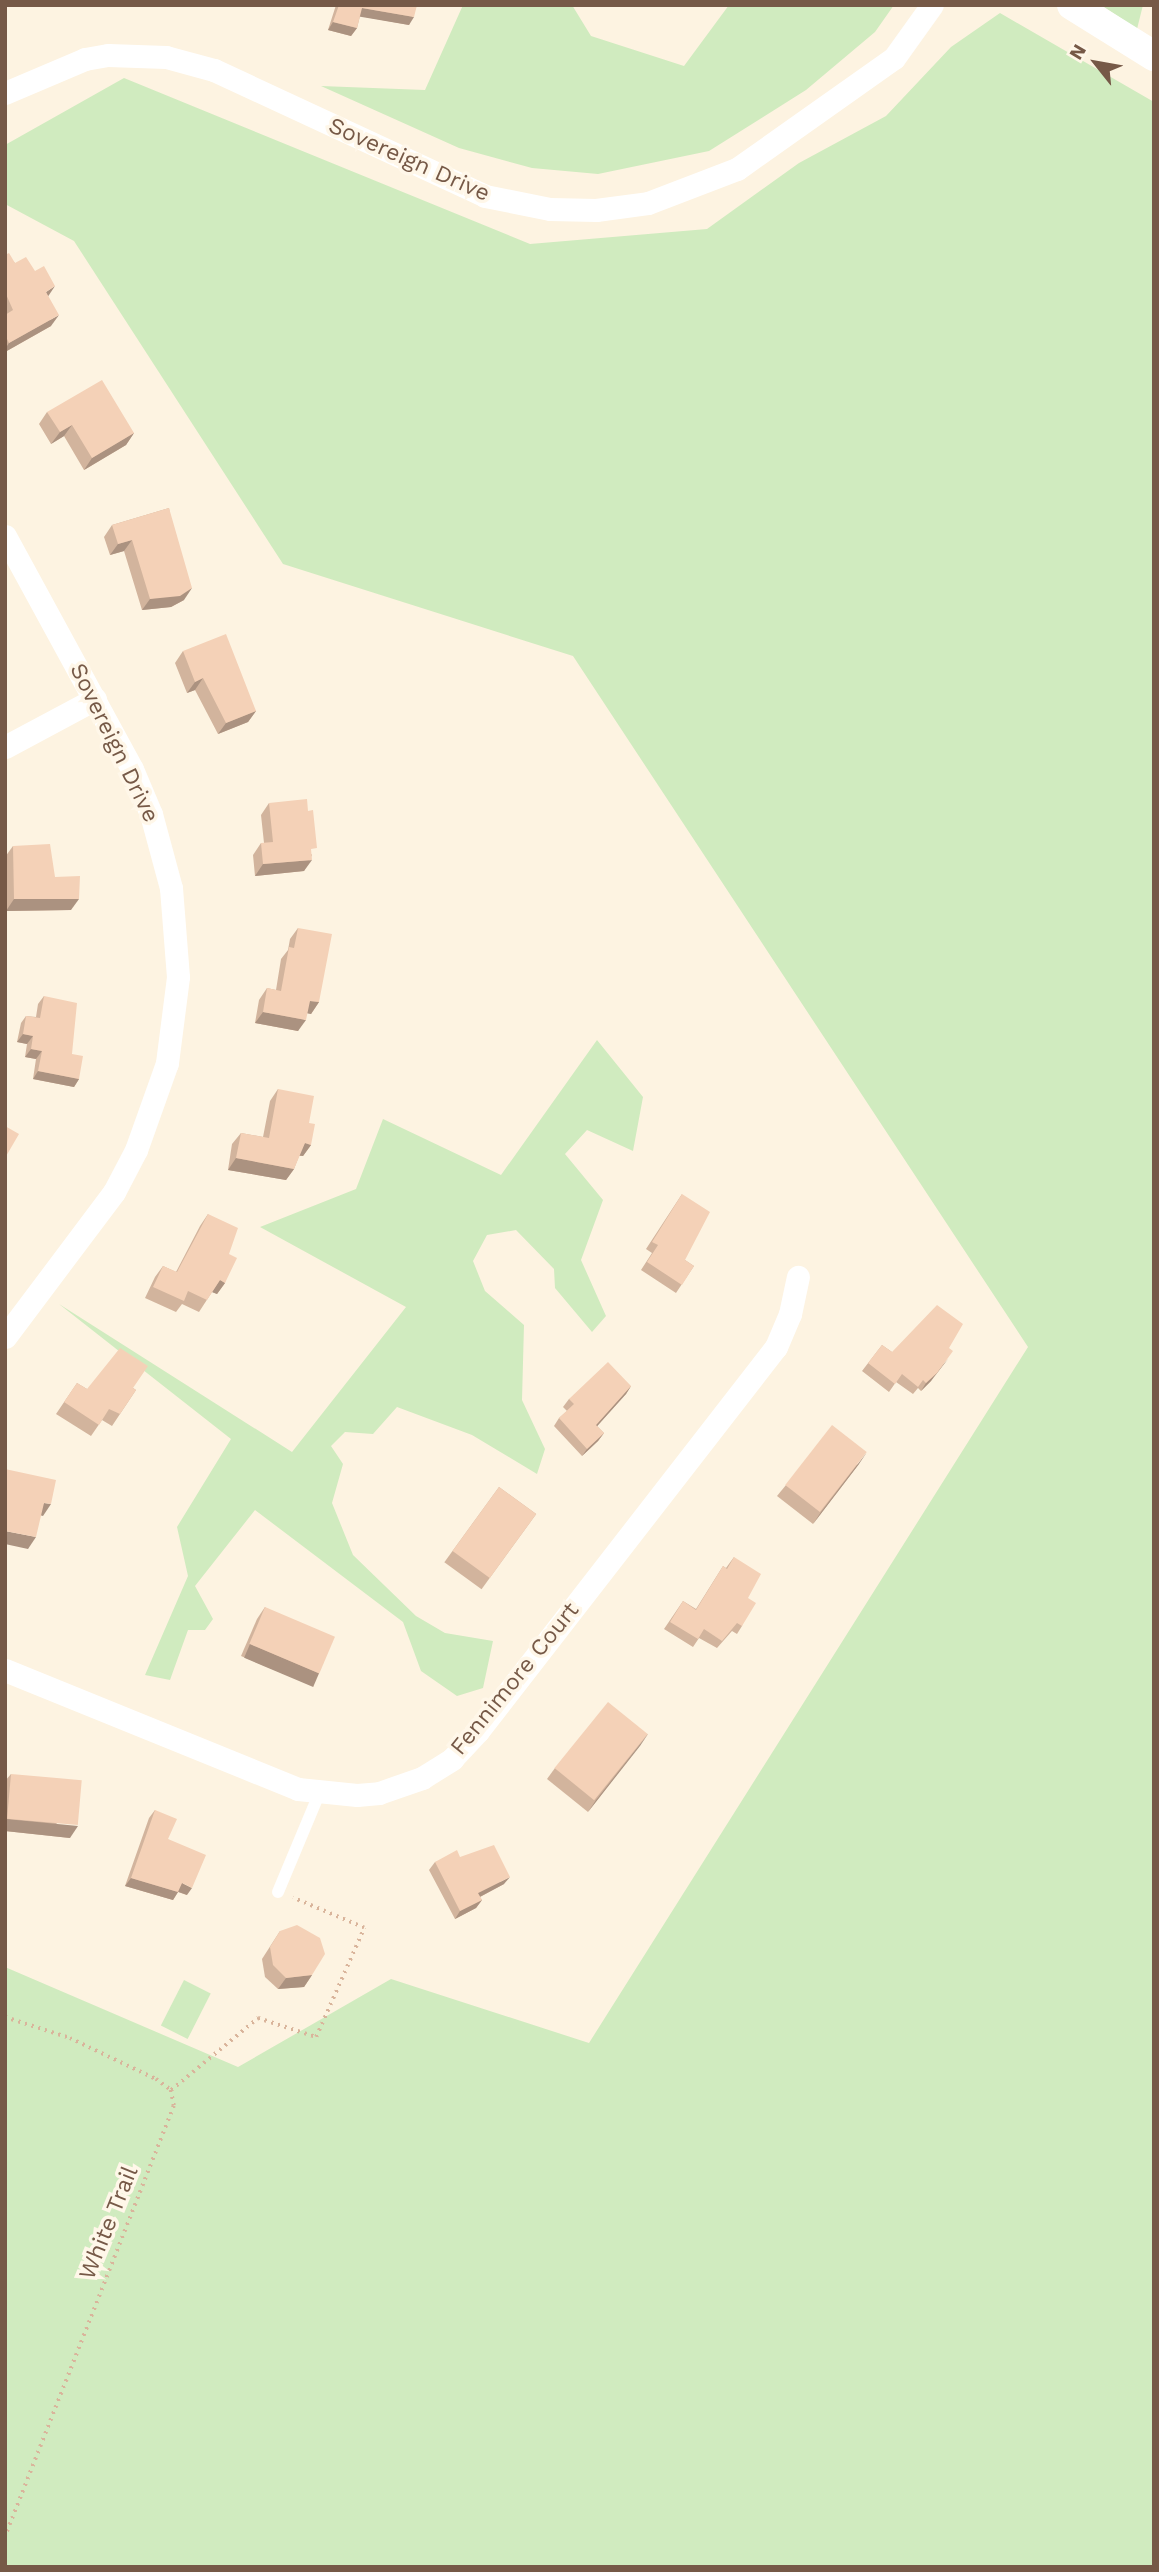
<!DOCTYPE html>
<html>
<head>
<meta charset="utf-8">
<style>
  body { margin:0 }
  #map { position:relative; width:1159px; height:2572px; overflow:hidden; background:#fdf3e1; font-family:"Work Sans",sans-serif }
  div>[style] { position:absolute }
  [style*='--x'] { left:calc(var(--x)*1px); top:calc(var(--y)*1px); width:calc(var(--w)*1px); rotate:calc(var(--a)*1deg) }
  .green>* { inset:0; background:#d0ebbf; transform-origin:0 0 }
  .path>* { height:3.5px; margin-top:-1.75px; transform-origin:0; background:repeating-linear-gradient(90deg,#d9b49b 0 2px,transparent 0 7px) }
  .service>* { height:12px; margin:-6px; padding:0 6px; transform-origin:6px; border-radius:6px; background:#fff }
  .minor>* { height:23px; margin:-11.5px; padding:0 11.5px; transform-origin:11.5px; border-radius:11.5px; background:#fff }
  .tertiary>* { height:30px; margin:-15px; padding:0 15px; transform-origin:15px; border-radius:15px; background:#fff }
  .wall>* { inset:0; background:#d2b49d; transform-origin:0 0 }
  .shaded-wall>* { inset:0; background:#ab9280; transform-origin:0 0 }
  .building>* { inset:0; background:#f4d1b7; transform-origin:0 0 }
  span { translate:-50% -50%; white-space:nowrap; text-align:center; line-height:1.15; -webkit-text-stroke:7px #fff7e9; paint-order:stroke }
  .street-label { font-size:23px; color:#765947 }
  .frame { position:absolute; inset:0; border:7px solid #765947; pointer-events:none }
  .north { position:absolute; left:1061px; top:28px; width:70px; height:70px; -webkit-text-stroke:5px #fff7e9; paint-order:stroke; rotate:301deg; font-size:19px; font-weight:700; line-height:28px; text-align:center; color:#765947 }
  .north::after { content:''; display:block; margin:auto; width:24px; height:32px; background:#765947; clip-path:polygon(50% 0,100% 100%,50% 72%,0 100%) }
</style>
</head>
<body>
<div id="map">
  <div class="green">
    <i style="clip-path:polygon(463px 5px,572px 5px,591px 36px,684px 66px,729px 5px,894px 5px,875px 32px,806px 90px,709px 151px,598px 174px,532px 168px,459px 148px,321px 86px,425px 90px)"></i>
    <i style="clip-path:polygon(1101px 5px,1143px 5px,1137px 29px)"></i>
    <i style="clip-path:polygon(1000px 13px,1154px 102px,1154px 2567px,5px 2567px,5px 1967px,238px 2067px,391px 1979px,589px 2043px,1028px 1347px,573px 656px,283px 564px,74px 241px,5px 204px,5px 145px,124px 78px,530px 244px,707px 229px,799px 163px,886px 116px,951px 47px)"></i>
    <i style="clip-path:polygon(597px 1040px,643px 1097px,633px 1151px,587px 1130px,565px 1154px,603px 1200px,581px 1260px,606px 1316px,592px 1332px,555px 1288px,554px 1269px,516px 1230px,487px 1235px,473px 1261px,485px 1291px,524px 1325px,522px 1400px,545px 1449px,537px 1474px,472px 1435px,397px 1407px,373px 1434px,345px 1432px,331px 1446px,343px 1464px,332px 1503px,353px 1555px,416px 1616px,445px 1633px,493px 1641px,483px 1688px,457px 1696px,421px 1671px,403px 1622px,255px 1510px,195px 1586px,213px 1619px,205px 1630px,188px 1630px,170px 1680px,145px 1675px,188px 1576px,177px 1527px,231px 1439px,59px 1304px,292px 1452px,406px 1307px,260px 1227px,356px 1189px,383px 1119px,501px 1175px)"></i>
    <i style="left:184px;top:1980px;width:30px;height:51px;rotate:27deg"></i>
  </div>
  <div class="path">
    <i style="--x:5;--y:2017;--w:68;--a:17.9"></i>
    <i style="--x:70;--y:2038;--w:95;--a:25.5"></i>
    <i style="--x:156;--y:2079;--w:19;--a:36"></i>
    <i style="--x:171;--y:2090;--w:16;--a:79"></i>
    <i style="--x:174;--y:2106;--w:464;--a:111.4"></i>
    <i style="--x:171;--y:2090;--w:113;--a:-39.6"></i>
    <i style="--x:258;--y:2018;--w:61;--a:18.1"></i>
    <i style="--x:316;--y:2037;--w:119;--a:-66.2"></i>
    <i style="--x:364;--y:1928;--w:77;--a:-157.1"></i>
  </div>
  <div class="service">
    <i style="--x:278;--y:1892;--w:106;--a:-67.3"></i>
  </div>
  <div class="minor">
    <i style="--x:5;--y:93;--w:87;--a:-23"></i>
    <i style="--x:85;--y:59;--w:23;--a:-10"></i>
    <i style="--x:108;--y:55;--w:58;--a:2"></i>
    <i style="--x:166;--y:57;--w:50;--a:15.2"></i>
    <i style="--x:214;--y:70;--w:299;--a:24.9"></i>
    <i style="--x:485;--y:196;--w:66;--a:11.3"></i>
    <i style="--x:550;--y:209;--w:46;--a:1.2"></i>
    <i style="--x:596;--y:210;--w:52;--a:-7.7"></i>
    <i style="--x:648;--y:203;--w:95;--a:-20.9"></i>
    <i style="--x:737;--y:169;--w:192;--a:-35.3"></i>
    <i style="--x:894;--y:58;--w:65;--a:-54.4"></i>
    <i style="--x:5;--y:536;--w:265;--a:61.4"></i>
    <i style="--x:132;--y:769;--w:49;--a:67.1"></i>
    <i style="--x:151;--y:814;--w:77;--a:74.9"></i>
    <i style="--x:171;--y:888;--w:89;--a:85.5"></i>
    <i style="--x:178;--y:977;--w:87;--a:97.3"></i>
    <i style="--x:167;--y:1063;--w:92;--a:109.6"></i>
    <i style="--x:136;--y:1150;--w:47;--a:117.6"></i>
    <i style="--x:114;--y:1192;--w:181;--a:126.9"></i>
    <i style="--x:5;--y:747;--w:102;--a:-28.1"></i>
    <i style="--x:5;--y:1670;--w:316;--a:22.1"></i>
    <i style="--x:298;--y:1789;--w:59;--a:5.8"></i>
    <i style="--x:357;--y:1795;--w:22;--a:-5"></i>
    <i style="--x:379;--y:1793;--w:46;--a:-19.2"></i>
    <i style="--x:422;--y:1778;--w:36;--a:-32"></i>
    <i style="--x:452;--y:1759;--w:38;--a:-47"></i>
    <i style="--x:478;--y:1731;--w:486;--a:-52.2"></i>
    <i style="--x:776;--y:1347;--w:36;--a:-67"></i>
    <i style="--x:790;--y:1314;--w:38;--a:-78"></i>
  </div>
  <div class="tertiary">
    <i style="--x:1072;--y:5;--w:97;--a:31.9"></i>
  </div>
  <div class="wall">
    <i style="clip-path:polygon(336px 5px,417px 5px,409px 25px,360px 16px,357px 28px,351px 36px,328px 30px)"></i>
    <i style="clip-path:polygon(5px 255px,15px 263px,48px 296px,51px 326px,5px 352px)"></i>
    <i style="clip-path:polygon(47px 412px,134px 433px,126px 445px,84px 470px,64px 436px,51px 444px,39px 424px)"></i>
    <i style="clip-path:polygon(169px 508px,184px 600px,171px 607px,142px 610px,124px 551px,110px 555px,104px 537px,112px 525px)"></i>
    <i style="clip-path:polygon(183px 651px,256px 711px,248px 722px,218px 734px,195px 690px,187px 693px,175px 663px)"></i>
    <i style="clip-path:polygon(269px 803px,312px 855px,304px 871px,255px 876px,253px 855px,261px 843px,264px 843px,261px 815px)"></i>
    <i style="clip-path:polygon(13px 846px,55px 877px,71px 910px,6px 911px,5px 857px)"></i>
    <i style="clip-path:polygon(298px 928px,319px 1002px,311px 1014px,307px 1013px,298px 1031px,255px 1023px,259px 1000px,267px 988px,276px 990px,281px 959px,288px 950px,290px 939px)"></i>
    <i style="clip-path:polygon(44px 996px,72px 1054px,79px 1079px,74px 1087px,33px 1079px,36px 1059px,25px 1057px,27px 1044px,17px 1042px,21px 1023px,26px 1016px,36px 1017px,38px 1004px)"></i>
    <i style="clip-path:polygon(278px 1089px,309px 1123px,311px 1145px,303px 1156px,299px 1156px,294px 1169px,286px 1180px,228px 1170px,232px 1144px,241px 1133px,263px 1137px,270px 1101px)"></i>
    <i style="clip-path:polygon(682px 1194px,685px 1260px,694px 1266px,676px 1293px,641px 1270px,652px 1253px,646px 1249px)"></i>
    <i style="clip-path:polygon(208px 1214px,229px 1254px,225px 1283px,217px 1294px,212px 1292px,199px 1312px,182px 1304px,176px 1312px,145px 1298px,155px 1277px,163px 1266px,176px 1272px,200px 1226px)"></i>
    <i style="clip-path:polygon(882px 1345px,892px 1352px,949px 1348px,931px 1381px,921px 1391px,918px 1388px,913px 1394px,896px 1382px,889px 1392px,862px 1371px)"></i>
    <i style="clip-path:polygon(77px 1383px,87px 1389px,133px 1388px,136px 1390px,112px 1426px,102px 1420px,91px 1436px,56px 1414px)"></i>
    <i style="clip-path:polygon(631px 1386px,626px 1394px,597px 1426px,604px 1433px,598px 1441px,582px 1456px,554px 1426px,559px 1418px,567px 1411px,563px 1407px,569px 1399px)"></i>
    <i style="clip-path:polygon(859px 1464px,813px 1524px,777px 1496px,786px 1485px)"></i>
    <i style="left:499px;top:1487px;width:46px;height:93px;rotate:36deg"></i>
    <i style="clip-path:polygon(734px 1557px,748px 1598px,742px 1626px,737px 1634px,732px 1631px,717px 1648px,699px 1638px,693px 1647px,664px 1629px,683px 1601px,696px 1609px,723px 1566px,726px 1568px)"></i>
    <i style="clip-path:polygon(265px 1607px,319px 1673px,311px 1685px,241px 1656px,257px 1619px)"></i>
    <i style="clip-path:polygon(648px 1734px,588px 1812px,547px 1779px,555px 1768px)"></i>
    <i style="clip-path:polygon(11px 1774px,70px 1838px,5px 1831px,5px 1781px)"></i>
    <i style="clip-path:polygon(155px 1810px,168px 1839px,187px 1895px,178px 1892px,173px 1900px,125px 1886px,149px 1818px)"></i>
    <i style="clip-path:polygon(460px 1857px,504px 1884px,480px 1897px,482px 1900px,476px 1908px,455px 1919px,429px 1870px,435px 1862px)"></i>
    <i style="clip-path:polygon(280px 1931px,312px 1975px,304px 1987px,278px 1989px,265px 1977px,262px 1959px)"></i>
  </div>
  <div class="shaded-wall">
    <i style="clip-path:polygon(362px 8px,414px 17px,409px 25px,356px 16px)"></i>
    <i style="clip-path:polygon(333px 22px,357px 28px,351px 36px,328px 30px)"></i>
    <i style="clip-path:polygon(55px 286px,47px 298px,46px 292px)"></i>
    <i style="clip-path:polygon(59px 315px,51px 326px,5px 352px,5px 349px,9px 343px)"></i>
    <i style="clip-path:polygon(72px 425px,64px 436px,51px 444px,60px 432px)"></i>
    <i style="clip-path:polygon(134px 433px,126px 445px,84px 470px,92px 458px)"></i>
    <i style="clip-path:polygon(132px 540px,124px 551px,110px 555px,118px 544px)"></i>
    <i style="clip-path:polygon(192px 588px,184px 600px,171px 607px,142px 610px,150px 599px)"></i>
    <i style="clip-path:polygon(203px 678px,195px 690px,187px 693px,195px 682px)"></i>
    <i style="clip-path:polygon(256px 711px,248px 722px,218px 734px,226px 723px)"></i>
    <i style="clip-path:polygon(312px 860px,304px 871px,255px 876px,263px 864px)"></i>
    <i style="clip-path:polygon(14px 899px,79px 899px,71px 910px,6px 911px)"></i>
    <i style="clip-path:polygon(310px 1001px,319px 1002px,311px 1014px,301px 1012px)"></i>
    <i style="clip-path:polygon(263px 1012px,306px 1020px,298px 1031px,255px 1023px)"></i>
    <i style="clip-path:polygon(23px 1034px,33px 1036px,27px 1044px,17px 1042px)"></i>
    <i style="clip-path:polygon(31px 1049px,42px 1051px,36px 1059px,25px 1057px)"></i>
    <i style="clip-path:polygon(38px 1071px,79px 1079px,74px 1087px,33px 1079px)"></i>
    <i style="clip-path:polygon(305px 1143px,311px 1145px,303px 1156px,297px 1155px)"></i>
    <i style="clip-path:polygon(236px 1158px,294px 1169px,286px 1180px,228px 1170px)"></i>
    <i style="clip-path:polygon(220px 1280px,225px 1283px,217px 1294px,212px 1292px)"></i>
    <i style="clip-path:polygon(948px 1359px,931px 1381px,921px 1391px,926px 1383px)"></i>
    <i style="clip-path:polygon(631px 1386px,626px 1394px,591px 1433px,596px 1425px)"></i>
    <i style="clip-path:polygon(604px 1433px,598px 1441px,582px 1456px,587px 1449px)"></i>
    <i style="clip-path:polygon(867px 1452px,859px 1464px,813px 1524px,821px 1512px)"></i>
    <i style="clip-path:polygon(44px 1503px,51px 1504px,43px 1516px,36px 1514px)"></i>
    <i style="clip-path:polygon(5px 1531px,36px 1537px,28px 1549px,5px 1544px)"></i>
    <i style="left:250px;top:1644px;width:75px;height:15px;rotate:23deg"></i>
    <i style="clip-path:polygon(648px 1734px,640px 1746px,588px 1812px,596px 1800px)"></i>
    <i style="clip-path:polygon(6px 1819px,78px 1826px,70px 1838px,5px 1831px)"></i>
    <i style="clip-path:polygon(510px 1877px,504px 1884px,472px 1901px,478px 1893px)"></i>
    <i style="clip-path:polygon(131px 1878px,178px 1892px,173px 1900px,125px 1886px)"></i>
    <i style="clip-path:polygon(182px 1883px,192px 1888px,187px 1895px,176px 1891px)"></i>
    <i style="clip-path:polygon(482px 1900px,476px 1908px,455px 1919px,460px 1911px)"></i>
    <i style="clip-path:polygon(312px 1975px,304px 1987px,278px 1989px,286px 1978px)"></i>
  </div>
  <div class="building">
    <i style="clip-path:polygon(339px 5px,417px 5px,414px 17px,362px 8px,357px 28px,333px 22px)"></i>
    <i style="clip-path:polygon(9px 253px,15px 263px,26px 257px,35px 271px,44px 266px,55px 286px,46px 292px,59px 315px,9px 343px,5px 335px,5px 315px,13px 310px,5px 292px,5px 255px)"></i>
    <i style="clip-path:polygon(102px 380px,134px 433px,92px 458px,72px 425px,60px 432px,47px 412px)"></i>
    <i style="clip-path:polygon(169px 508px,192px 588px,180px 596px,150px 599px,132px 540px,118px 544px,112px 525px)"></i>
    <i style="clip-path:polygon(226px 634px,256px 711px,226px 723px,203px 678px,195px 682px,183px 651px)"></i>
    <i style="clip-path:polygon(307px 799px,308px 811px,313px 810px,317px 848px,311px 849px,312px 860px,263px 864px,261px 843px,273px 842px,269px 803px)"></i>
    <i style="clip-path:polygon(50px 844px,55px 877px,80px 876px,79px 899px,14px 899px,13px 846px)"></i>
    <i style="clip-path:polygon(298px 928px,332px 934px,319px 1002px,310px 1001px,306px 1020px,263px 1012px,267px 988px,281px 991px,289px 947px,294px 948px)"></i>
    <i style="clip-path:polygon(44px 996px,77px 1003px,72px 1054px,83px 1056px,79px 1079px,38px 1071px,42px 1051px,31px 1049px,33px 1036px,23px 1034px,26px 1016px,40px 1018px)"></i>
    <i style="clip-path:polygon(278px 1089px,314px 1096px,309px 1123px,315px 1124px,311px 1145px,305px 1143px,294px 1169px,236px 1158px,241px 1133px,269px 1138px)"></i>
    <i style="clip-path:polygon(5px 1126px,19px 1134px,5px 1158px)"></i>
    <i style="clip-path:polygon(682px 1194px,710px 1212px,685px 1260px,694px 1266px,682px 1285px,647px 1262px,658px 1245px,652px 1242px)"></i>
    <i style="clip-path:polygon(208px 1214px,238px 1228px,229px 1254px,237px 1258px,225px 1283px,220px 1280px,207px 1300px,188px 1291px,184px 1301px,153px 1287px,163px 1266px,177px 1272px)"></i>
    <i style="clip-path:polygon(937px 1305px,963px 1324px,949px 1348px,953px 1351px,937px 1373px,926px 1383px,923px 1380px,918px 1387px,902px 1374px,895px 1384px,868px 1363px,882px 1345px,892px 1352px)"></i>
    <i style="clip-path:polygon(120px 1348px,148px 1366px,133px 1388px,136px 1390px,120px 1414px,109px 1409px,99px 1425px,64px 1402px,77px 1383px,87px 1389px)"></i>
    <i style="clip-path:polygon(608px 1362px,631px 1386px,596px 1425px,604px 1433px,587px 1449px,559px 1418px,574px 1404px,569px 1399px)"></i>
    <i style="left:832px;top:1425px;width:44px;height:76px;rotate:38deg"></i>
    <i style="clip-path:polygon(5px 1469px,56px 1480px,51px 1504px,44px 1503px,36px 1537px,5px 1531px)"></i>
    <i style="left:499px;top:1487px;width:46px;height:79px;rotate:36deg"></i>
    <i style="clip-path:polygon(734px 1557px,761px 1574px,748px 1598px,756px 1603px,742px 1626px,737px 1623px,722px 1641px,704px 1629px,698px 1639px,670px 1622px,683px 1601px,696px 1610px,723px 1566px,727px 1569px)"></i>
    <i style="left:265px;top:1607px;width:76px;height:40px;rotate:23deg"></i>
    <i style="left:608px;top:1702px;width:51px;height:85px;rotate:39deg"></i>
    <i style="left:11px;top:1774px;width:71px;height:45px;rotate:5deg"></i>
    <i style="clip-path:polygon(155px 1810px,177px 1819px,168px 1839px,206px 1855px,192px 1888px,182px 1883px,178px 1892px,131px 1878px)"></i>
    <i style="clip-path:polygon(494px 1845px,510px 1877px,478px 1893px,482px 1900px,460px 1911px,435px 1862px,457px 1850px,460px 1857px)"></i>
    <i style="clip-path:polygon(297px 1925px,320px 1938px,325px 1954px,312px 1975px,286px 1978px,273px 1965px,270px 1947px,280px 1931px)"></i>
  </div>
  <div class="street-label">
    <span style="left:409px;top:160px;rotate:24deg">Sovereign Drive</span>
    <span style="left:114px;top:743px;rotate:64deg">Sovereign Drive</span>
    <span style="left:515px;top:1679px;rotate:-51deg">Fennimore Court</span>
    <span style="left:109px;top:2223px;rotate:-68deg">White Trail</span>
  </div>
  <div class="frame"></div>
  <div class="north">N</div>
</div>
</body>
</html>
